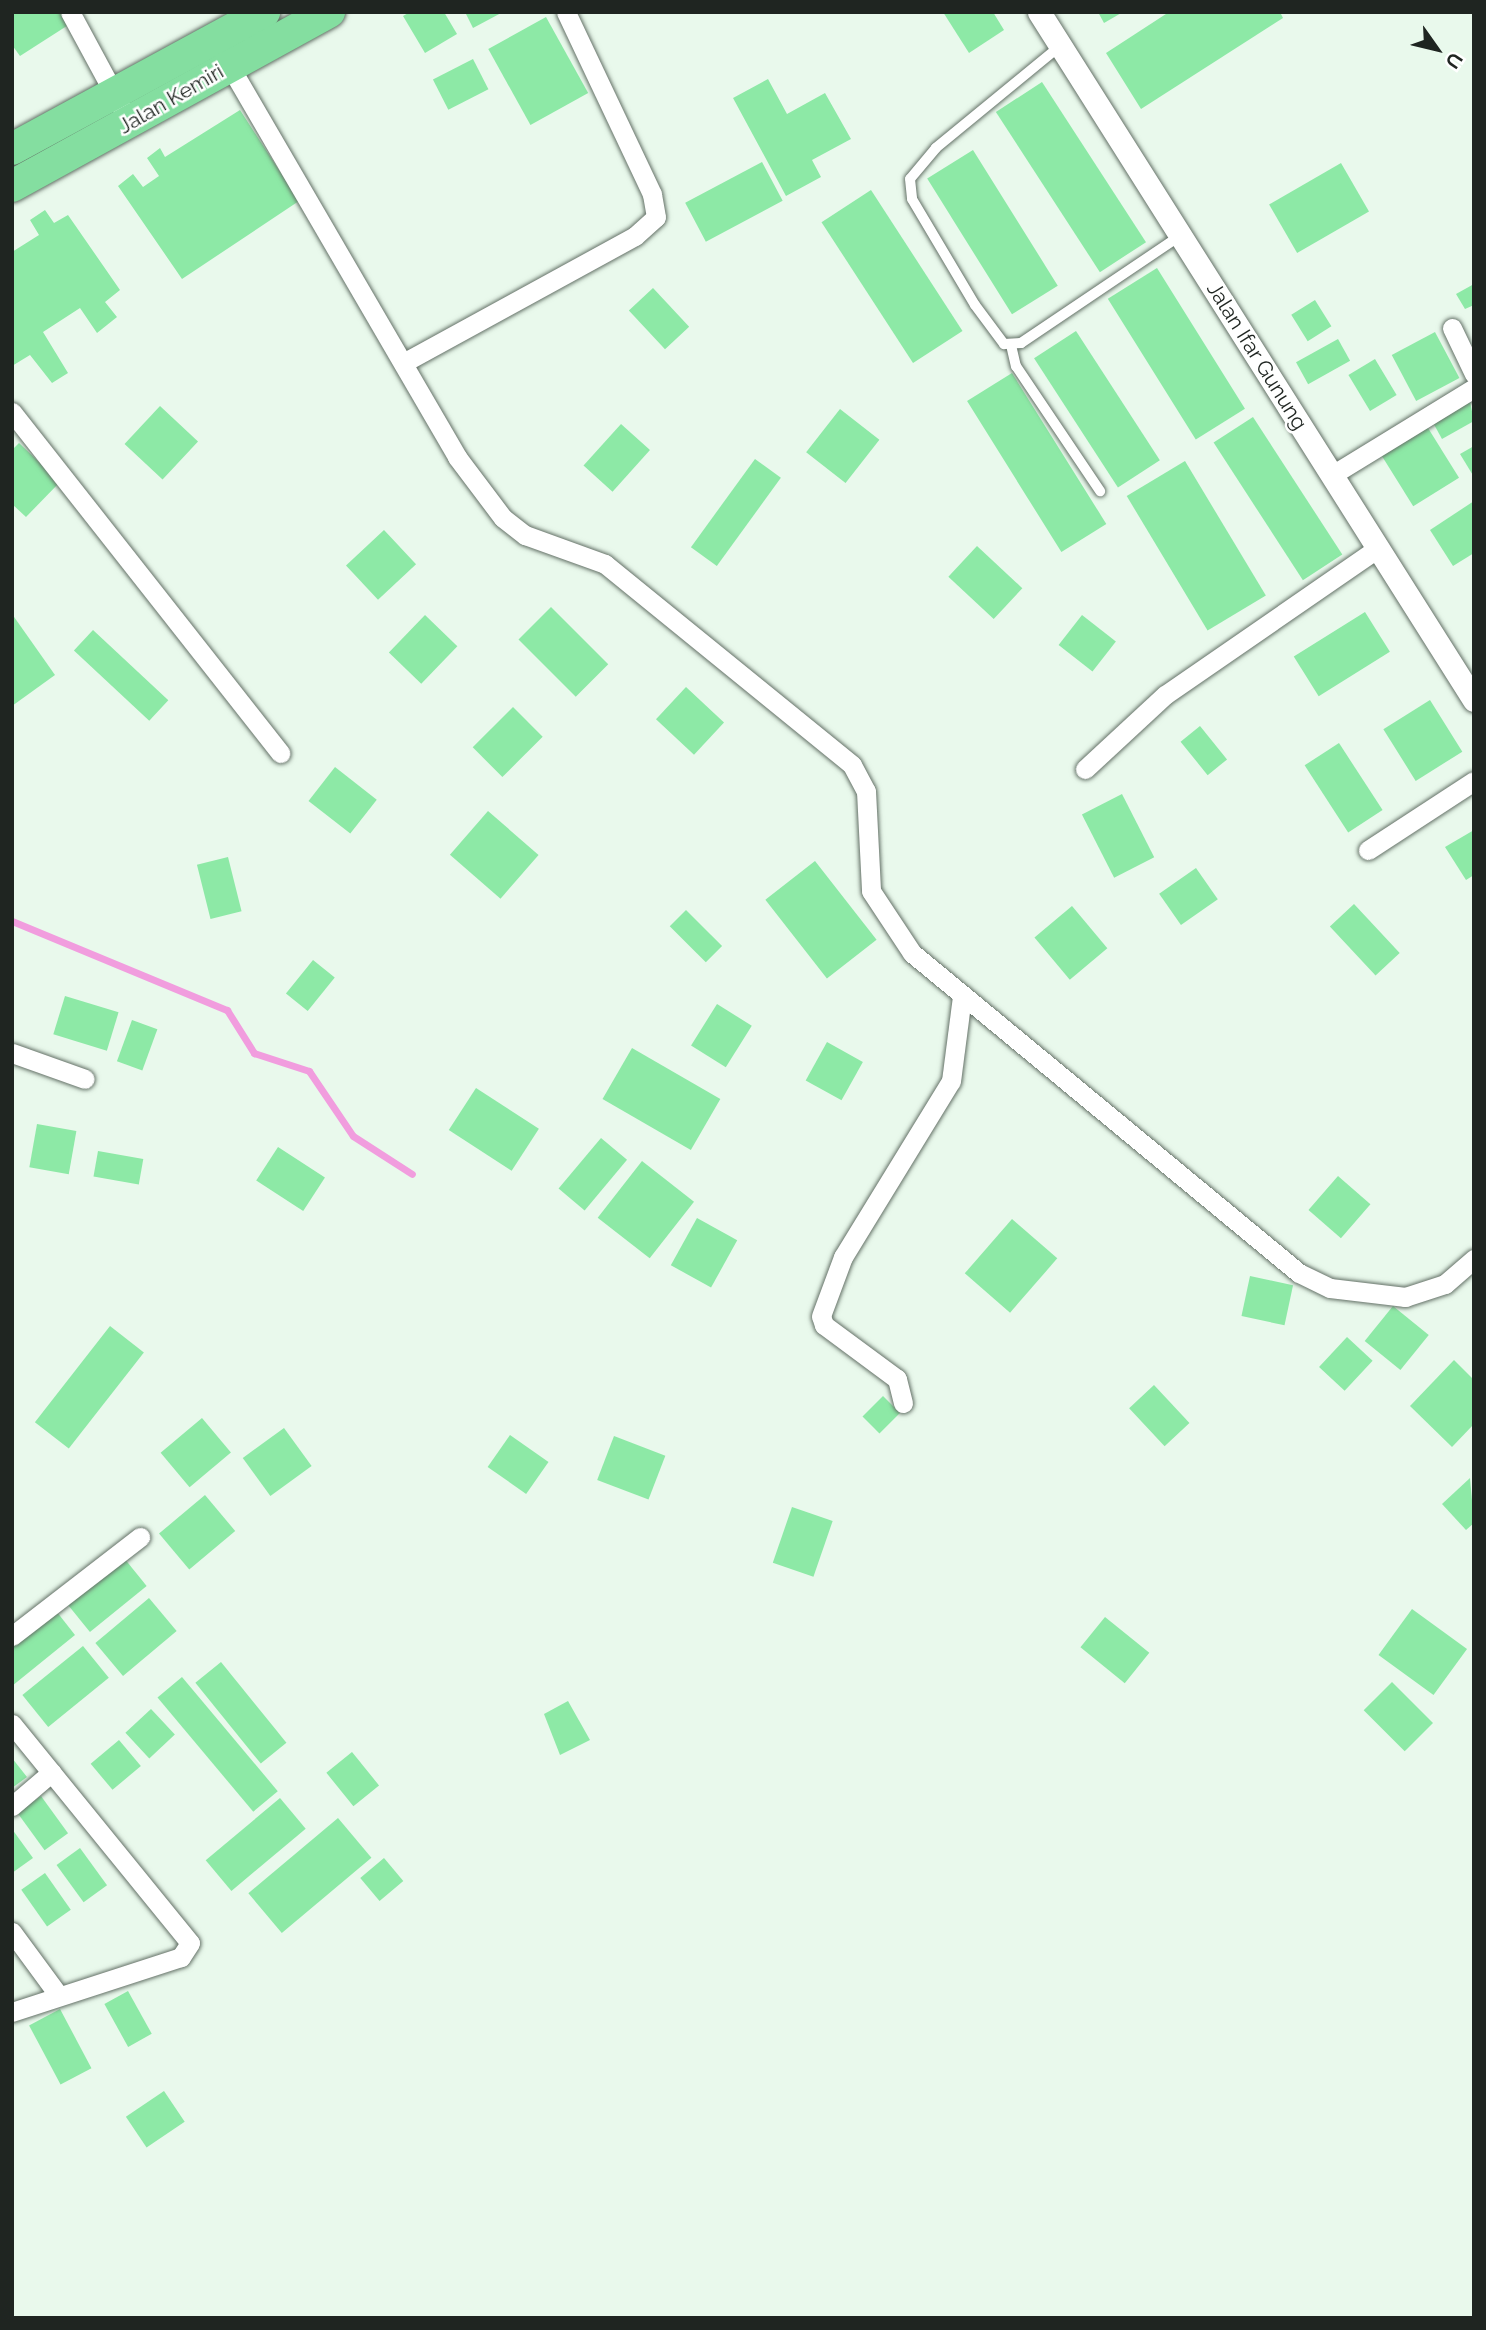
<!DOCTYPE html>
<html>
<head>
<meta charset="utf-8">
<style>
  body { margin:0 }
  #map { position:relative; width:1486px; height:2330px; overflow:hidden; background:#e9f9ec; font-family:Raleway,sans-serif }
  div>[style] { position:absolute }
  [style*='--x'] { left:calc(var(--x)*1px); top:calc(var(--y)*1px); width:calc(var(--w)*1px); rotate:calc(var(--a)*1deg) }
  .stream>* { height:7px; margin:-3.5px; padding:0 3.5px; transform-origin:3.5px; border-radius:3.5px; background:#f19dde }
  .building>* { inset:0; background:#8de9a6; transform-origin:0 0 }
  .roads { filter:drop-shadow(0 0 2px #647167) drop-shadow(0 0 2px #647167) }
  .service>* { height:10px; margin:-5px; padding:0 5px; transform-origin:5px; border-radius:5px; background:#fff }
  .minor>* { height:19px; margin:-9.5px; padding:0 9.5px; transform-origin:9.5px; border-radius:9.5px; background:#fff }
  .tertiary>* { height:23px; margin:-11.5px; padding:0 11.5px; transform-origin:11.5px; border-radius:11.5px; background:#fff }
  .trunk>* { height:32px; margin:-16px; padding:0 16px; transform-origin:16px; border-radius:16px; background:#84dea0 }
  span { translate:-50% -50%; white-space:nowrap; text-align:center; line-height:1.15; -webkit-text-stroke:5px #fff; paint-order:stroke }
  .street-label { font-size:21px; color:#1f2521 }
  .frame { position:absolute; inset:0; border:14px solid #1f2521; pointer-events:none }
  .north { position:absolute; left:1402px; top:14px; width:70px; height:70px; -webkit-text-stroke:5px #fff; paint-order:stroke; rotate:124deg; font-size:19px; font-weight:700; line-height:28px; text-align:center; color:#1f2521 }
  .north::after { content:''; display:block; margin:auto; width:24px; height:32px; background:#1f2521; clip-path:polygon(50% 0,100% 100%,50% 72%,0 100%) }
</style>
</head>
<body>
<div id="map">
  <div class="stream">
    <i style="--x:12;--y:921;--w:233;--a:22.5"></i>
    <i style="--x:227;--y:1010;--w:51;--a:57.9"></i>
    <i style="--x:254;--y:1053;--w:58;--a:18.1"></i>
    <i style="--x:309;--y:1071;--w:78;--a:55.9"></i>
    <i style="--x:353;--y:1136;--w:70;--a:32.8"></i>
  </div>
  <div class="building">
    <i style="clip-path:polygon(12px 12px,67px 12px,73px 22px,20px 56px,12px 45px)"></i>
    <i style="clip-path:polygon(410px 12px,444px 12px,457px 34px,425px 53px,403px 16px)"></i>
    <i style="clip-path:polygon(465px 12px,503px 12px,473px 28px)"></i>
    <i style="clip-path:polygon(943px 12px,993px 12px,1004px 30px,969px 53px)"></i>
    <i style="clip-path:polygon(1098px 12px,1123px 12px,1104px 23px)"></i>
    <i style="clip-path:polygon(1169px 12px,1280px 12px,1283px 18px,1141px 109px,1106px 53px)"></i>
    <i style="left:546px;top:17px;width:87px;height:66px;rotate:61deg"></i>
    <i style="left:473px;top:59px;width:34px;height:45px;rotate:63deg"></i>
    <i style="clip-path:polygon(768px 79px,787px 114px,825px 93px,851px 139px,812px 160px,821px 177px,786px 196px,733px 98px)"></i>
    <i style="left:1042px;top:82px;width:191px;height:55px;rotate:57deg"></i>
    <i style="clip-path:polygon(240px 110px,299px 201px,182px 279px,118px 186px,133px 174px,143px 187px,159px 176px,147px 158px,160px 148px,165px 157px)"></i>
    <i style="left:973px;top:150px;width:160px;height:54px;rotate:58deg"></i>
    <i style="left:762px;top:162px;width:44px;height:87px;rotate:62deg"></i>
    <i style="left:1341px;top:163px;width:56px;height:83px;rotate:60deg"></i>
    <i style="left:871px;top:190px;width:168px;height:59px;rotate:57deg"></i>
    <i style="clip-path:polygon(45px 210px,54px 223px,68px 215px,120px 290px,105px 302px,117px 317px,97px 333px,80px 308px,43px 332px,68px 373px,52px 383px,30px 355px,12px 366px,12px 252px,39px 235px,30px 220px)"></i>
    <i style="left:1157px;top:268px;width:166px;height:58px;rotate:58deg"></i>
    <i style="clip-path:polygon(1474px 284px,1474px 305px,1465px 309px,1456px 294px)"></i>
    <i style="left:653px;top:288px;width:53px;height:33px;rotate:47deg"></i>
    <i style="left:1315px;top:300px;width:31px;height:28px;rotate:58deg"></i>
    <i style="left:1076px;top:331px;width:154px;height:50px;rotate:57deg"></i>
    <i style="left:1435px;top:332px;width:52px;height:49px;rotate:62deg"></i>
    <i style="left:1338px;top:339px;width:25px;height:48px;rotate:61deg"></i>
    <i style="left:1375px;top:359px;width:42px;height:31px;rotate:59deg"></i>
    <i style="left:1012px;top:373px;width:178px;height:53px;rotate:58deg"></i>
    <i style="clip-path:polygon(1469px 397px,1474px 421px,1442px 439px,1431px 419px)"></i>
    <i style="left:160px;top:406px;width:52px;height:52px;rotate:43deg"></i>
    <i style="left:840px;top:409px;width:50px;height:55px;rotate:38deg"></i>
    <i style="left:1253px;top:417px;width:164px;height:47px;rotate:57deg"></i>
    <i style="left:1423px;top:420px;width:68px;height:54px;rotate:58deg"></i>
    <i style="left:621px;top:424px;width:39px;height:56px;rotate:42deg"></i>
    <i style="clip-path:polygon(19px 443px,60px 482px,26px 517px,12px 504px,12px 450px)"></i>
    <i style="clip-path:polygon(1474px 446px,1474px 477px,1460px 454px)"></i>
    <i style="left:755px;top:459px;width:32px;height:109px;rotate:36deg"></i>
    <i style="left:1185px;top:461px;width:157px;height:68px;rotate:59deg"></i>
    <i style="clip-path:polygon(1474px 501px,1474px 553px,1453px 566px,1430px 530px)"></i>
    <i style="left:384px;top:530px;width:47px;height:52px;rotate:47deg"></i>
    <i style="left:977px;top:546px;width:62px;height:42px;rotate:43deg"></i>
    <i style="left:551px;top:607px;width:81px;height:46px;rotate:45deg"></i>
    <i style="left:1365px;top:612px;width:47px;height:84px;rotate:58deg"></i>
    <i style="clip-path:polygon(12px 614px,55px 675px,12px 706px)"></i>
    <i style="left:425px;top:615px;width:45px;height:52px;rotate:44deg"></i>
    <i style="left:1082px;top:615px;width:43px;height:38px;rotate:38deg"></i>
    <i style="left:93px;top:630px;width:103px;height:28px;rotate:43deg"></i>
    <i style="left:686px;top:687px;width:52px;height:44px;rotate:43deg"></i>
    <i style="left:1430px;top:700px;width:61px;height:55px;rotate:58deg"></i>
    <i style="left:513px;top:707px;width:42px;height:57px;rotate:45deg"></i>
    <i style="left:1200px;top:726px;width:43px;height:25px;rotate:51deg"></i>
    <i style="left:1339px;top:743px;width:80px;height:41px;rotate:57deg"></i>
    <i style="left:335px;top:767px;width:53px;height:43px;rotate:38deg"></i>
    <i style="left:1122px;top:794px;width:71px;height:45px;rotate:63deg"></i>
    <i style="left:488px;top:811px;width:67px;height:58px;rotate:41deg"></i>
    <i style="clip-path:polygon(1474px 830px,1474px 875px,1466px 880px,1445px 847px)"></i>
    <i style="left:228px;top:857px;width:56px;height:32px;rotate:76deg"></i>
    <i style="left:815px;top:861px;width:100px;height:63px;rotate:52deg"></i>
    <i style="left:1196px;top:868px;width:38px;height:45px;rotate:55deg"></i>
    <i style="left:1354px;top:904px;width:67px;height:33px;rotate:47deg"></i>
    <i style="left:1072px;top:906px;width:55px;height:49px;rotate:50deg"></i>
    <i style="left:686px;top:910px;width:51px;height:23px;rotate:45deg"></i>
    <i style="left:313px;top:960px;width:28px;height:43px;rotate:39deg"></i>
    <i style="left:65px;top:996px;width:56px;height:40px;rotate:17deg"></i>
    <i style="left:717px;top:1004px;width:41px;height:49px;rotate:32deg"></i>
    <i style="left:132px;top:1020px;width:27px;height:44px;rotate:20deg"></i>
    <i style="left:827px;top:1042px;width:41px;height:44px;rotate:29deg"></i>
    <i style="left:632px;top:1048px;width:102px;height:59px;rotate:30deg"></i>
    <i style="left:476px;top:1088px;width:75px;height:50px;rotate:33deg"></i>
    <i style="left:37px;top:1124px;width:40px;height:44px;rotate:10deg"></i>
    <i style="left:601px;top:1138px;width:34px;height:66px;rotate:40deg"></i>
    <i style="left:278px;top:1147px;width:56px;height:40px;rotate:33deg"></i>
    <i style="left:98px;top:1151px;width:46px;height:26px;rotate:10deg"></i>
    <i style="left:642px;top:1161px;width:66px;height:72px;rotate:38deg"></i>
    <i style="left:1338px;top:1176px;width:43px;height:45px;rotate:41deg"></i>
    <i style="left:697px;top:1218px;width:46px;height:54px;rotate:29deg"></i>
    <i style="left:1012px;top:1219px;width:60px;height:72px;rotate:41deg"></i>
    <i style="left:1250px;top:1276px;width:44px;height:41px;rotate:12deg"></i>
    <i style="left:1393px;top:1306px;width:46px;height:45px;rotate:39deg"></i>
    <i style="left:110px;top:1326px;width:43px;height:122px;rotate:38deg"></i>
    <i style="left:1347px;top:1337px;width:35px;height:41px;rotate:43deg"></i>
    <i style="clip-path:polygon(1454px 1360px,1474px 1380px,1474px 1424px,1452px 1447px,1410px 1406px)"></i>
    <i style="left:1154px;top:1385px;width:52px;height:34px;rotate:47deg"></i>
    <i style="left:883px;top:1396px;width:24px;height:29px;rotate:45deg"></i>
    <i style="left:202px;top:1418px;width:45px;height:54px;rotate:50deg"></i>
    <i style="left:284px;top:1428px;width:47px;height:51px;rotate:54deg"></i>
    <i style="left:510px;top:1435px;width:47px;height:39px;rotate:35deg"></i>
    <i style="left:614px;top:1436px;width:55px;height:47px;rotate:21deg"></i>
    <i style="clip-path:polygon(1470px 1478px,1474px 1523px,1466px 1530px,1442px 1504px)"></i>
    <i style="left:205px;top:1495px;width:47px;height:60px;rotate:50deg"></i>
    <i style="left:792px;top:1507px;width:43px;height:59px;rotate:19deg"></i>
    <i style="left:124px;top:1558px;width:36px;height:73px;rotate:51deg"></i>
    <i style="left:149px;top:1598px;width:43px;height:70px;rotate:50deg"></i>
    <i style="clip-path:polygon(53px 1607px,75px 1635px,12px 1686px,12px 1640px)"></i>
    <i style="left:1412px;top:1609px;width:68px;height:57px;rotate:36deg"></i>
    <i style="left:1105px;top:1617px;width:57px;height:39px;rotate:39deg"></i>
    <i style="left:83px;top:1646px;width:41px;height:78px;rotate:51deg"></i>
    <i style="left:221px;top:1662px;width:104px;height:33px;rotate:51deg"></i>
    <i style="left:182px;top:1677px;width:149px;height:32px;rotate:50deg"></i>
    <i style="left:1392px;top:1682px;width:58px;height:40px;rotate:45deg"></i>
    <i style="clip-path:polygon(568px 1701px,590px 1740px,560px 1755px,544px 1714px)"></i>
    <i style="left:151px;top:1709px;width:35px;height:35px;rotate:47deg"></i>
    <i style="left:119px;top:1740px;width:34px;height:37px;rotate:50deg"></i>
    <i style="left:352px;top:1752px;width:43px;height:33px;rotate:51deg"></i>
    <i style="clip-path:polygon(12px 1758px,27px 1777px,12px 1788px)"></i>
    <i style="left:41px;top:1796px;width:46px;height:29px;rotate:54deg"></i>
    <i style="left:280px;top:1798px;width:40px;height:97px;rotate:50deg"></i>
    <i style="left:338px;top:1818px;width:52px;height:117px;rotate:50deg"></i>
    <i style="clip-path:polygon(12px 1829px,33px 1858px,12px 1873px)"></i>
    <i style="left:80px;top:1848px;width:46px;height:29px;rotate:54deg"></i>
    <i style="left:384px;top:1858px;width:30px;height:31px;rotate:50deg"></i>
    <i style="left:45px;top:1873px;width:45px;height:29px;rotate:55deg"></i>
    <i style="left:128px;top:1991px;width:49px;height:27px;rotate:61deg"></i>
    <i style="left:60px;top:2009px;width:67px;height:35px;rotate:62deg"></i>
    <i style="left:164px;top:2091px;width:37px;height:46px;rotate:56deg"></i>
  </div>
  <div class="roads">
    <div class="service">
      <i style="--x:1060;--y:46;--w:161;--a:140.6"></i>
      <i style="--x:936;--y:148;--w:40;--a:130"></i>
      <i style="--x:910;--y:179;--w:20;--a:84"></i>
      <i style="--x:912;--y:199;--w:123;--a:59.3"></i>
      <i style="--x:975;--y:305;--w:49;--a:53.4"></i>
      <i style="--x:1004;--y:344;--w:17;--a:-3"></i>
      <i style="--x:1021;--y:343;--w:193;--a:-34"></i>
      <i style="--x:1011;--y:345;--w:22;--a:77"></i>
      <i style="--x:1016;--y:366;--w:151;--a:56.1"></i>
    </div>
    <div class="minor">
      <i style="--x:70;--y:12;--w:126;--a:61.6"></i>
      <i style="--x:225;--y:58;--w:462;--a:59.8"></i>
      <i style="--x:457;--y:457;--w:76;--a:53"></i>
      <i style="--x:503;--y:518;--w:28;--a:38"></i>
      <i style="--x:525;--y:535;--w:85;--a:19.9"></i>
      <i style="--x:605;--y:564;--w:318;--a:39.1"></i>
      <i style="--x:852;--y:765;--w:30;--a:62"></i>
      <i style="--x:866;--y:791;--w:100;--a:87.1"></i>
      <i style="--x:871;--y:891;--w:74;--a:56.5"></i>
      <i style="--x:912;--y:953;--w:502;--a:39.59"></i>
      <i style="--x:1299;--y:1273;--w:34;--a:26"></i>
      <i style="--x:1330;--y:1288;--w:76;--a:6.8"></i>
      <i style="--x:1405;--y:1297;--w:42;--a:-18"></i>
      <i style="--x:1445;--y:1284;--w:38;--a:-41"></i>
      <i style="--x:1452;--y:328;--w:51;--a:64.4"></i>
      <i style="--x:403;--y:363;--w:264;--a:-28.7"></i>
      <i style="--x:635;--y:236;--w:28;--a:-42"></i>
      <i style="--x:656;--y:217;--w:23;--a:-100"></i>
      <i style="--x:652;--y:194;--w:201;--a:-115.3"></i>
      <i style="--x:12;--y:412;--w:434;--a:51.8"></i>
      <i style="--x:1332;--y:475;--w:167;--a:-31.5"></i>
      <i style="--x:1085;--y:769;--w:109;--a:-42.8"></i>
      <i style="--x:1165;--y:695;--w:259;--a:-34.6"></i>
      <i style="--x:1368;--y:850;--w:126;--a:-33.1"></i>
      <i style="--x:12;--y:1053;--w:77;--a:19.6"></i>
      <i style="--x:903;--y:1403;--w:25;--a:-104"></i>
      <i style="--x:897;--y:1379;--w:91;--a:-143.5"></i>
      <i style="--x:824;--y:1325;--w:9;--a:-108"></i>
      <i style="--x:821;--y:1316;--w:63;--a:-69.6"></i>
      <i style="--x:843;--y:1257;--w:206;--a:-58.5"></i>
      <i style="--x:951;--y:1081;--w:86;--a:-82.6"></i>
      <i style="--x:12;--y:1636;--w:162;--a:-37.7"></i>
      <i style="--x:12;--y:1724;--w:282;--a:50.9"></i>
      <i style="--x:190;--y:1943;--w:17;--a:123"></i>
      <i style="--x:181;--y:1957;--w:178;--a:162"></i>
      <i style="--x:12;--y:1806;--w:52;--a:-40.4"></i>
      <i style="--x:12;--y:1932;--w:79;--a:53.7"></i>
    </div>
    <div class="tertiary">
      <i style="--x:1039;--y:12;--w:814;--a:57.7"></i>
    </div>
    <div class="trunk">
      <i style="--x:12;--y:149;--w:287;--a:-28.5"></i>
      <i style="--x:12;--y:186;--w:362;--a:-28.8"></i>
    </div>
  </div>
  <div class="street-label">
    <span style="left:171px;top:99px;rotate:-30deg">Jalan Kemiri</span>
    <span style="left:1257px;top:356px;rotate:58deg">Jalan Ifar Gunung</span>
  </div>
  <div class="frame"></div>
  <div class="north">U</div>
</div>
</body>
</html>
